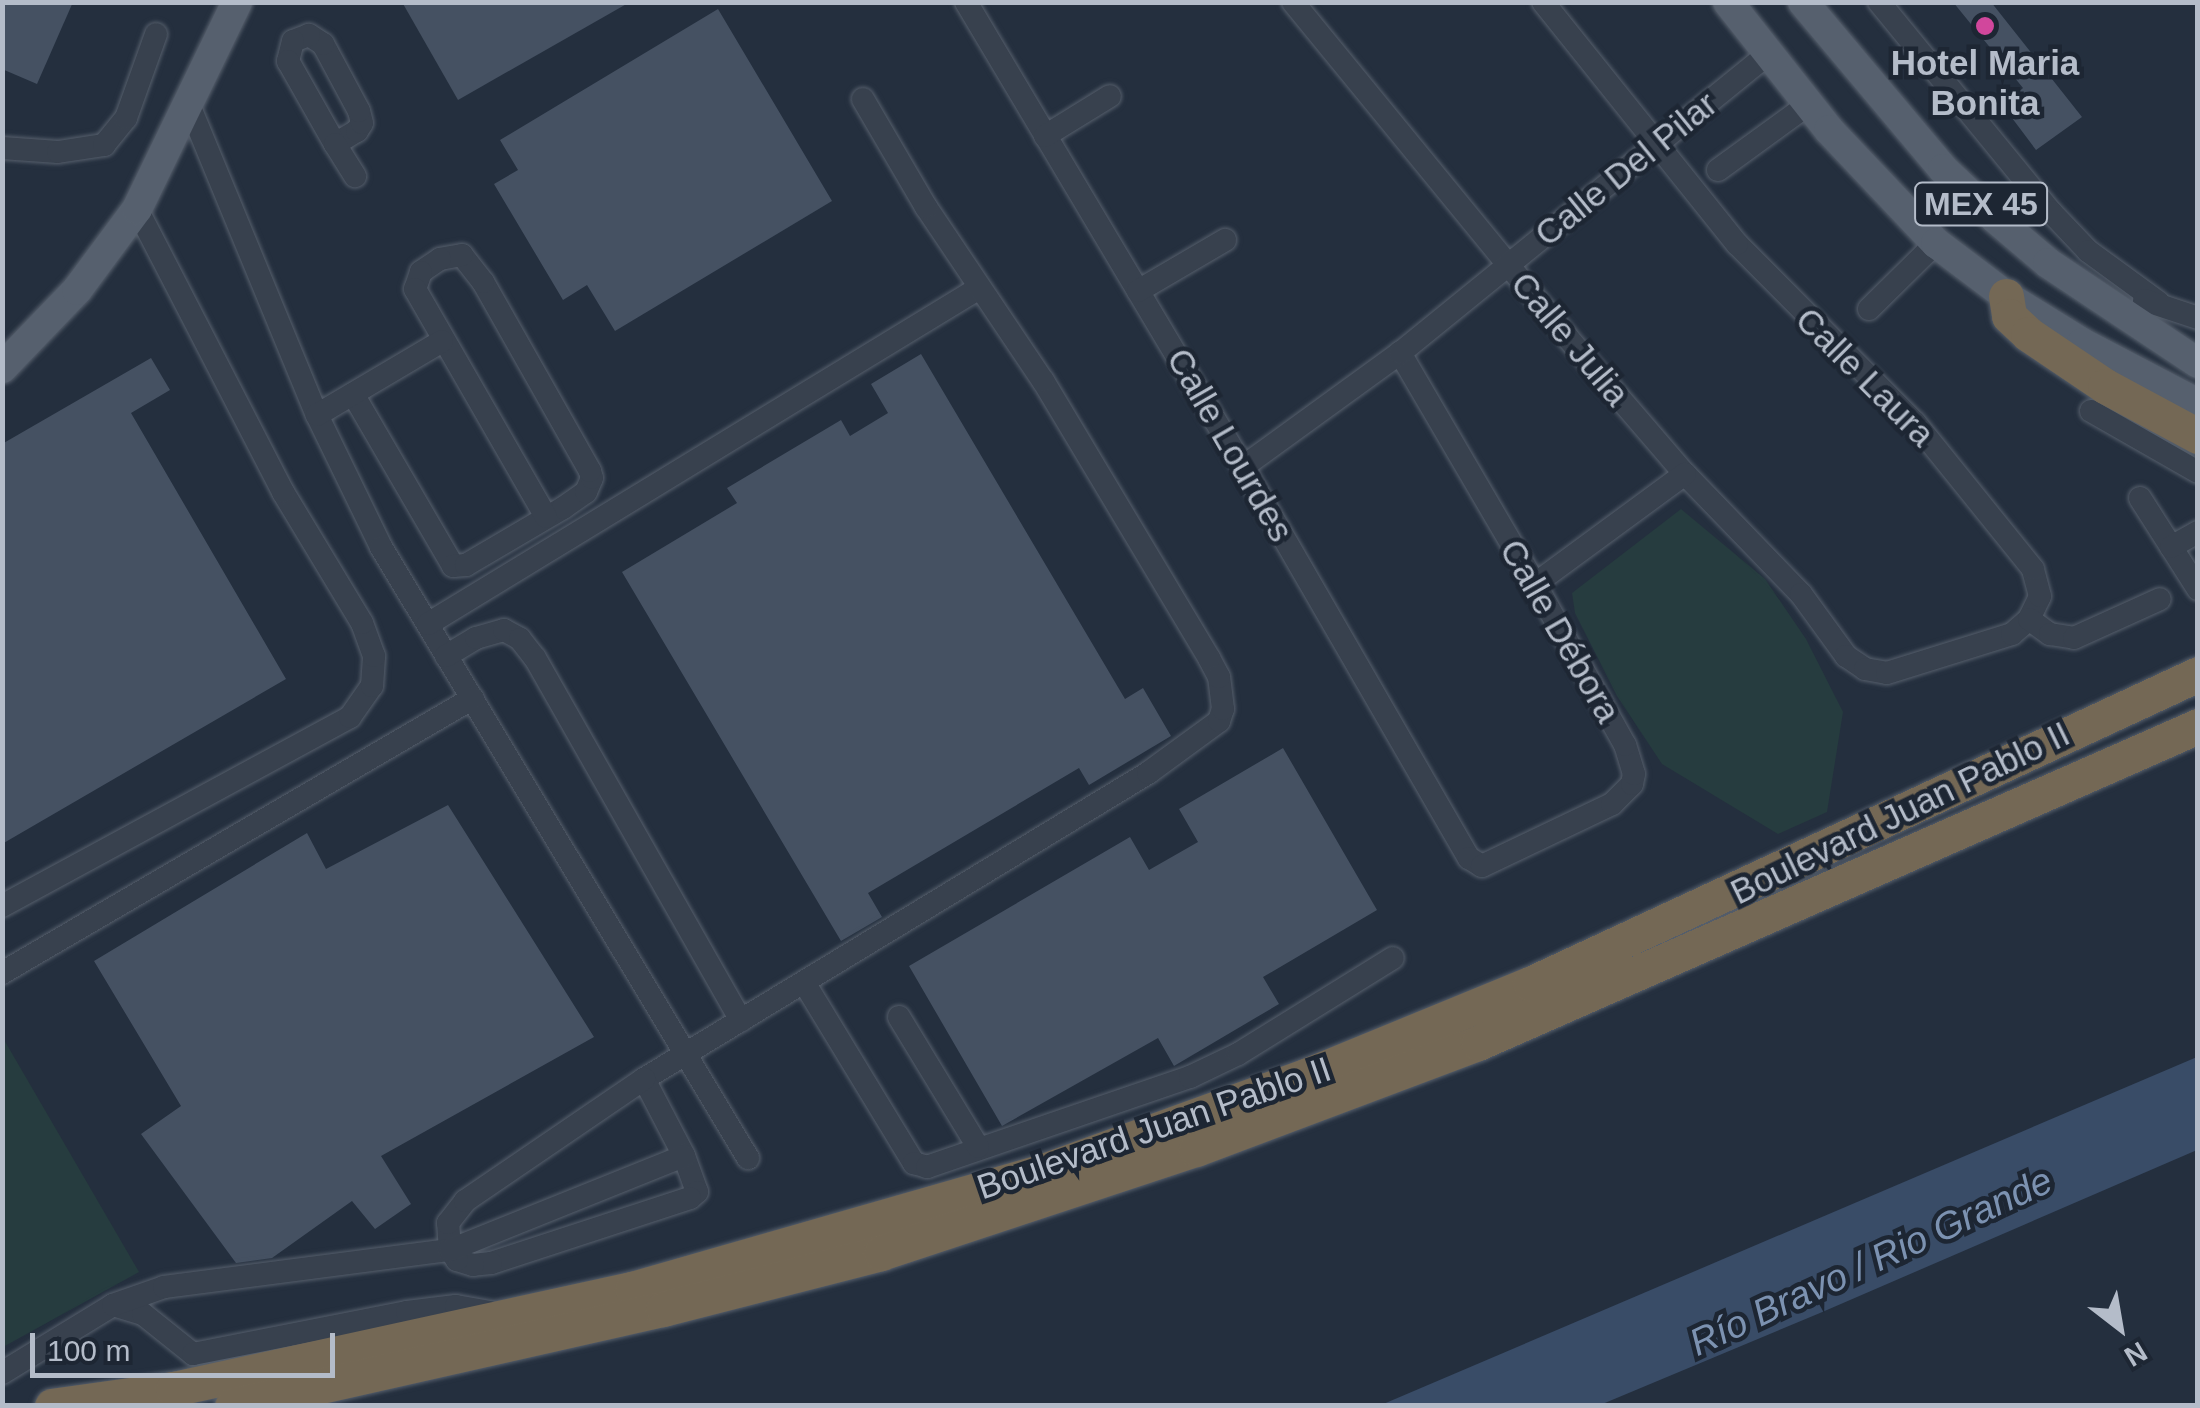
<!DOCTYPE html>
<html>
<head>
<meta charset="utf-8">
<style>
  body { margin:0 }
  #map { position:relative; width:2200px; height:1408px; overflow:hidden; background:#242f3e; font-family:Arial,sans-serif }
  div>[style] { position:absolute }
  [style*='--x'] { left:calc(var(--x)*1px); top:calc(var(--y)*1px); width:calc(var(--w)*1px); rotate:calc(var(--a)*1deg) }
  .green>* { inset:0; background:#263c3f }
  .water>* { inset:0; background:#394c67 }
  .building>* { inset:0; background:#455162 }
  .roads { filter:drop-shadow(0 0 2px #565f6c) drop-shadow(0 0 2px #565f6c) }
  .minor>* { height:22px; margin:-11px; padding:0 11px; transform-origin:11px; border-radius:11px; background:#38414e }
  .major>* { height:30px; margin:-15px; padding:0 15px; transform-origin:15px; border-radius:15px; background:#56606e }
  .highway>* { height:35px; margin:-17.5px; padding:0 17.5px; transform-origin:17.5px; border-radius:17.5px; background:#746855 }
  .dots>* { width:28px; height:28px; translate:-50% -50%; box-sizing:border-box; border:5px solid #1d2633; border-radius:50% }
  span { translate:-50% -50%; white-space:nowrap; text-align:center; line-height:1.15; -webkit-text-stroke:9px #1d2633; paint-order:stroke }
  .shield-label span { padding:2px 8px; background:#1d2633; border:2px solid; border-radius:8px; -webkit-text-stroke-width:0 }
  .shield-label { font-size:32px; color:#b4bcc9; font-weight:700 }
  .poi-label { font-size:35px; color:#b4bcc9; font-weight:700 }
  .street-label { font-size:35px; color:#b4bcc9 }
  .water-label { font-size:38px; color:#7c92b1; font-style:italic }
  .frame { position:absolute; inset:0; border:5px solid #b4bcc9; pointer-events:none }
  .north { position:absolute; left:2070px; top:1278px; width:100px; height:100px; -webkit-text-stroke:8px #1d2633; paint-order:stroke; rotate:149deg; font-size:28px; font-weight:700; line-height:40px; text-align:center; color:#b4bcc9 }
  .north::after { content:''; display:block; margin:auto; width:35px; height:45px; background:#b4bcc9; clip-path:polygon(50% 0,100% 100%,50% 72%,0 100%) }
  .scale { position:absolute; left:30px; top:1333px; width:305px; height:45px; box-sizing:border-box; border:5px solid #b4bcc9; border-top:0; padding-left:12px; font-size:30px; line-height:35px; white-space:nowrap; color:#b4bcc9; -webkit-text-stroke:8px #1d2633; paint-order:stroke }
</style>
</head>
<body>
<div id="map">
  <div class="green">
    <i style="clip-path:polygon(1681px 509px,1765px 579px,1806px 639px,1843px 712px,1827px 812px,1778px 834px,1662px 764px,1617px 696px,1575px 613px,1572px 593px)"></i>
    <i style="clip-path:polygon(3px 1038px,139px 1272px,3px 1347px,2px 1347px)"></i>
  </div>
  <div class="water">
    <i style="clip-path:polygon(2197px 1057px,2197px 1150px,1820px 1313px,1600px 1405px,1381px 1405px)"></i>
  </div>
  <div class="building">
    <i style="clip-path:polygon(2px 2px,73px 2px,37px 84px,2px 69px)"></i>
    <i style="clip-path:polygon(402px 2px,630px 2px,458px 100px)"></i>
    <i style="clip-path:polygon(1953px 2px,1991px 2px,2082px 117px,2036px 150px,2003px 106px,2023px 88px)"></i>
    <i style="clip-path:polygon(718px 9px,832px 201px,615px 331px,587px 285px,563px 300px,494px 184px,518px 170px,500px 140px)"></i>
    <i style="clip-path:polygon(921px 354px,1125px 699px,1143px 688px,1171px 736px,1089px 785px,1079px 768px,868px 893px,882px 917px,841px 941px,622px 572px,737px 503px,727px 488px,841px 420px,850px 436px,888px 413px,871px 384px)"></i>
    <i style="clip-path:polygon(151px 358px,170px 390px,131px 413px,286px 679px,2px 844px,2px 444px)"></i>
    <i style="clip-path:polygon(1283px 748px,1377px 910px,1263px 977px,1279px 1004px,1174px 1066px,1158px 1038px,1002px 1126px,909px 966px,1130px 837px,1149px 870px,1198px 842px,1179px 809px)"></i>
    <i style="clip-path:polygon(448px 805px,594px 1037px,381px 1156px,411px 1204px,375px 1229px,352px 1201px,272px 1258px,236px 1263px,141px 1134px,181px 1106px,94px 961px,307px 833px,326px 869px)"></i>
  </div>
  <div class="roads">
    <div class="minor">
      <i style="--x:966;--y:2;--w:541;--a:59.22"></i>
      <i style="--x:1243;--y:467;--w:452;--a:60"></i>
      <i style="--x:1469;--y:858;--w:15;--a:32"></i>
      <i style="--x:1482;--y:866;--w:144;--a:-25.5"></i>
      <i style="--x:1612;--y:804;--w:28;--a:-45"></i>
      <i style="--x:1632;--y:784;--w:10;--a:-79"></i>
      <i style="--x:1634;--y:774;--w:30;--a:-107"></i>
      <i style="--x:1625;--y:745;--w:184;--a:-119.2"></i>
      <i style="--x:1535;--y:584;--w:268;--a:-120.3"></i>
      <i style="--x:1293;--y:2;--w:433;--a:50.7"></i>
      <i style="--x:1567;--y:337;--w:181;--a:49.3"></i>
      <i style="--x:1685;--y:474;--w:167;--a:46"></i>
      <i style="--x:1801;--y:594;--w:77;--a:54"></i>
      <i style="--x:1846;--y:656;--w:23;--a:34"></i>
      <i style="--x:1865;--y:669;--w:22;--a:10"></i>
      <i style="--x:1887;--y:673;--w:131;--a:-17.3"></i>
      <i style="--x:2012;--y:634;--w:23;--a:-41"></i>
      <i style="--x:2029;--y:619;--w:25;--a:-64"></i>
      <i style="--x:2040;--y:596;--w:28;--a:-105"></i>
      <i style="--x:2033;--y:569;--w:188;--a:-128.9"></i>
      <i style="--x:1915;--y:423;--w:252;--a:-134.8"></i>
      <i style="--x:1737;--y:244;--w:310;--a:-128.7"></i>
      <i style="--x:1879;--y:2;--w:271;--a:50.7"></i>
      <i style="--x:2051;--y:212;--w:54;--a:46.5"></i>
      <i style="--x:2088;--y:251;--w:87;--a:36.1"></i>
      <i style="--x:189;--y:105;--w:335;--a:67.6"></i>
      <i style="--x:317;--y:415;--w:147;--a:64.1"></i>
      <i style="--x:381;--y:547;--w:713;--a:59.01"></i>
      <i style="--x:1045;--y:136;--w:76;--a:-31.6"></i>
      <i style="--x:335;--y:144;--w:26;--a:-31"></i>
      <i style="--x:357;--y:131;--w:9;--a:-58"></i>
      <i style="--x:362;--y:123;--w:12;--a:-104"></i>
      <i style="--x:359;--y:111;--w:76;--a:-118.2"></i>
      <i style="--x:323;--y:44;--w:17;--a:-147"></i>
      <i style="--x:309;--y:35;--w:17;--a:159"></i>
      <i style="--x:293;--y:41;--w:21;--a:104"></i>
      <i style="--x:288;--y:61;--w:95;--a:60.5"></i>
      <i style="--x:335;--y:144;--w:38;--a:58"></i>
      <i style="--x:2;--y:148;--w:56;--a:4.1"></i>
      <i style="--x:58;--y:152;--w:47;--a:-8.7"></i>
      <i style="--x:104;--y:145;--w:35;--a:-51"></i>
      <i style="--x:126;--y:118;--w:89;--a:-70.3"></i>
      <i style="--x:1718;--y:170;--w:112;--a:-36"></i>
      <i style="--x:1138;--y:291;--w:101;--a:-30.4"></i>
      <i style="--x:2144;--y:300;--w:57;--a:18.4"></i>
      <i style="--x:1869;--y:309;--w:94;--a:-44.6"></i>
      <i style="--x:353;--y:394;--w:199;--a:59.8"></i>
      <i style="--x:453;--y:566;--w:13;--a:-4"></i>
      <i style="--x:466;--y:565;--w:113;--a:-30.4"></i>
      <i style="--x:563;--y:508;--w:28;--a:-35"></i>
      <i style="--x:586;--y:492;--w:15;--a:-67"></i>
      <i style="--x:592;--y:478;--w:7;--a:-106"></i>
      <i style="--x:590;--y:471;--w:217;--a:-119.5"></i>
      <i style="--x:483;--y:282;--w:34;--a:-128"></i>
      <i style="--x:462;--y:255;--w:22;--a:170"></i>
      <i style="--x:440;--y:259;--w:23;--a:146"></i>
      <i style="--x:421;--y:272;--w:18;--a:109"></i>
      <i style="--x:415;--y:289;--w:263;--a:60.1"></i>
      <i style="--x:2091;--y:411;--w:123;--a:29.7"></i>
      <i style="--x:317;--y:415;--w:145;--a:-30.6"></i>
      <i style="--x:1243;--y:467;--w:194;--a:-36"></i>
      <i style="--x:1400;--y:353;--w:476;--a:-39.1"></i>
      <i style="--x:2140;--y:498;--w:108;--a:57.5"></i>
      <i style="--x:2171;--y:547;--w:31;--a:-29"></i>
      <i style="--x:1535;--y:584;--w:186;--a:-36.3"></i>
      <i style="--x:2029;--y:619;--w:26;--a:36"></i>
      <i style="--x:2050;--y:634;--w:24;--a:9"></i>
      <i style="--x:2074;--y:638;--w:94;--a:-24.4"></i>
      <i style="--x:428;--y:624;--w:645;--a:-31.37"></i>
      <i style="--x:446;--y:656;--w:35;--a:-31"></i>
      <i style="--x:476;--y:638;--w:29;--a:-16"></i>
      <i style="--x:504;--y:630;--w:18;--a:29"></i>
      <i style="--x:520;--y:639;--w:24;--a:52"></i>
      <i style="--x:535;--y:658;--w:417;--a:60.4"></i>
      <i style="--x:2;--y:906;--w:396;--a:-28.5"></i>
      <i style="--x:350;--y:717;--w:38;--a:-55"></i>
      <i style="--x:372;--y:686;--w:30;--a:-86"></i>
      <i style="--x:374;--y:656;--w:35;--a:-110"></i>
      <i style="--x:362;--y:623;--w:153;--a:-121.1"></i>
      <i style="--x:283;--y:492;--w:318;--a:-117.3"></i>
      <i style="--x:2;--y:973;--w:545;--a:-30.28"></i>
      <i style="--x:805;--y:984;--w:210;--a:58.7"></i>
      <i style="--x:914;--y:1163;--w:14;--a:17"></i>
      <i style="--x:927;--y:1167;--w:278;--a:-18.9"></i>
      <i style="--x:1190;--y:1077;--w:53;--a:-25.6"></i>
      <i style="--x:1238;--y:1054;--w:182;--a:-31.8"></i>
      <i style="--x:899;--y:1017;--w:152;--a:58.7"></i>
      <i style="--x:644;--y:1079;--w:590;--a:-31.26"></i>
      <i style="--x:1148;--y:773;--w:88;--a:-36.2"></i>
      <i style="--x:1219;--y:721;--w:13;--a:-72"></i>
      <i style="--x:1223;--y:709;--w:32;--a:-97"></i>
      <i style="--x:1219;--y:677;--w:21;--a:-118"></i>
      <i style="--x:1209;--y:658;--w:323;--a:-120.9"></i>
      <i style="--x:1043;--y:381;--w:210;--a:-123.9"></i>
      <i style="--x:926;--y:207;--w:125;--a:-120.3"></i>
      <i style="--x:644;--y:1079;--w:87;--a:62.5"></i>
      <i style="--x:684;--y:1156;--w:38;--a:70"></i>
      <i style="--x:697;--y:1192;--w:9;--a:139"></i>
      <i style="--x:690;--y:1198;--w:209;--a:161.9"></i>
      <i style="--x:491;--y:1263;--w:18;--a:174"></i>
      <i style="--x:473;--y:1265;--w:17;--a:-163"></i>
      <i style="--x:457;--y:1260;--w:12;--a:-125"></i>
      <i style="--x:450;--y:1250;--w:27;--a:-94"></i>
      <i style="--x:448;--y:1223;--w:28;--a:-52"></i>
      <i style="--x:465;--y:1201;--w:217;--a:-34.3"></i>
      <i style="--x:113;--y:1305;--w:31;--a:17"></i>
      <i style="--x:143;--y:1314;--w:64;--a:38.7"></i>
      <i style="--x:193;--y:1354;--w:218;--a:-11.1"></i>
      <i style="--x:407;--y:1312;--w:49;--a:-7"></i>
      <i style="--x:456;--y:1306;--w:36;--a:10"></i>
      <i style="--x:2;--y:1373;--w:130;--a:-31.5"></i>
      <i style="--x:113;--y:1305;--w:54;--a:-19.4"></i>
      <i style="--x:164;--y:1287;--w:288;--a:-7.4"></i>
      <i style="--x:450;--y:1250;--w:252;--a:-21.9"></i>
    </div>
    <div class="major">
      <i style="--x:1728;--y:2;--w:163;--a:51.7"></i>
      <i style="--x:1829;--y:130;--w:156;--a:46.6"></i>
      <i style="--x:1936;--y:243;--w:88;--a:37.1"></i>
      <i style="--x:2006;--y:296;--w:89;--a:31.7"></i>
      <i style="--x:2082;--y:343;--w:131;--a:27.7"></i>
      <i style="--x:1803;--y:2;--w:218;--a:50"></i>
      <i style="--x:1943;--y:169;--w:71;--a:43.3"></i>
      <i style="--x:1995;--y:218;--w:70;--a:40.3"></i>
      <i style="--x:2048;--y:263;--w:180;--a:33.7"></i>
      <i style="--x:2;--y:368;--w:108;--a:-46.1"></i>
      <i style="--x:77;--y:290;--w:101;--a:-53.5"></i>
      <i style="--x:137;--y:209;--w:230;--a:-64.2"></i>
    </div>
    <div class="highway">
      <i style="--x:2006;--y:296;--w:20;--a:81"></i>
      <i style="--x:2009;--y:316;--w:26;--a:43"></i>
      <i style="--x:2028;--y:334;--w:93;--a:34"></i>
      <i style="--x:2105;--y:386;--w:106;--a:28.3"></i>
      <i style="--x:52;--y:1406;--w:122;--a:-8"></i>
      <i style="--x:173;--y:1389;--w:470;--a:-12.3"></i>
      <i style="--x:632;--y:1289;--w:431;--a:-16"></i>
      <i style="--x:1046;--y:1170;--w:279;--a:-19.9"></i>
      <i style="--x:1308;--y:1075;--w:240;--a:-22.3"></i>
      <i style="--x:1530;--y:984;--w:736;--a:-24.89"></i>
      <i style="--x:232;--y:1406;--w:442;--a:-12.7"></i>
      <i style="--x:663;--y:1309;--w:225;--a:-14.4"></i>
      <i style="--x:881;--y:1253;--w:332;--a:-18.3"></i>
      <i style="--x:1196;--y:1149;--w:301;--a:-20.6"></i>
      <i style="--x:1478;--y:1043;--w:787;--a:-23.76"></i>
    </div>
  </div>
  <div class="dots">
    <i style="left:1985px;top:26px;background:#d1479c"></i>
  </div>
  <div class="shield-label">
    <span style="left:1981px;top:204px">MEX 45</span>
  </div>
  <div class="poi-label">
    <span style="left:1985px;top:83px">Hotel Maria<br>Bonita</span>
  </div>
  <div class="street-label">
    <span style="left:1626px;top:169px;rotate:-39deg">Calle Del Pilar</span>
    <span style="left:1570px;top:339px;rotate:50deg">Calle Julia</span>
    <span style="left:1865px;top:377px;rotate:45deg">Calle Laura</span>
    <span style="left:1230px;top:445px;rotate:60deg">Calle Lourdes</span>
    <span style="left:1560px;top:631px;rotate:60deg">Calle Débora</span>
    <span style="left:1900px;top:813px;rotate:-26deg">Boulevard Juan Pablo II</span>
    <span style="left:1154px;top:1128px;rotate:-19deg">Boulevard Juan Pablo II</span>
  </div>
  <div class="water-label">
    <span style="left:1871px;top:1262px;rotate:-25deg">Río Bravo / Rio Grande</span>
  </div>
  <div class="frame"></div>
  <div class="north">N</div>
  <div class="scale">100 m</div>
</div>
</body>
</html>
